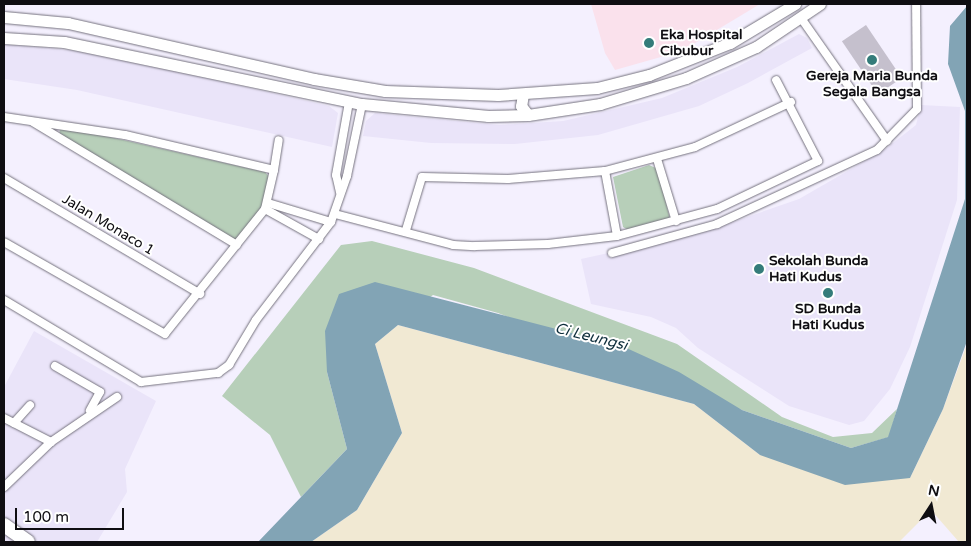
<!DOCTYPE html>
<html>
<head>
<meta charset="utf-8">
<style>
  body { margin:0 }
  #map { position:relative; width:971px; height:546px; overflow:hidden; background:#f4f0fe; font-family:"Varela Round",sans-serif }
  div>[style] { position:absolute }
  [style*='--x'] { left:calc(var(--x)*1px); top:calc(var(--y)*1px); width:calc(var(--w)*1px); rotate:calc(var(--a)*1deg) }
  .built>* { inset:0; background:#eae4f9 }
  .industrial>* { inset:0; background:#f1e9d3 }
  .medical>* { inset:0; background:#fae1ec }
  .green>* { inset:0; background:#b7cfb9 }
  .water>* { inset:0; background:#82a4b5 }
  .building>* { inset:0; background:#c5c0cd; transform-origin:0 0 }
  .roads { filter:drop-shadow(0 0 1px #75727e) drop-shadow(0 0 1px #75727e) }
  .street>* { height:8px; margin:-4px; padding:0 4px; transform-origin:4px; border-radius:4px; background:#fff }
  .secondary>* { height:11px; margin:-5.5px; padding:0 5.5px; transform-origin:5.5px; border-radius:5.5px; background:#fff }
  .highway>* { height:14px; margin:-7px; padding:0 7px; transform-origin:7px; border-radius:7px; background:#fff }
  .dots>* { width:14px; height:14px; translate:-50% -50%; box-sizing:border-box; border:2px solid #fff; border-radius:50% }
  span { translate:-50% -50%; white-space:nowrap; text-align:center; line-height:1.15; -webkit-text-stroke:4px #fff; paint-order:stroke }
  .poi-label { font-size:14px; color:#0f0e12; font-weight:700 }
  .left { translate:0 -50%; text-align:left }
  .street-label { font-size:14px; color:#0f0e12 }
  .water-label { font-size:15px; color:#0d2d3b; font-style:italic }
  .frame { position:absolute; inset:0; border:5px solid #0f0e12; pointer-events:none }
  .north { position:absolute; left:906px; top:481px; width:50px; height:50px; -webkit-text-stroke:4px #fff; paint-order:stroke; rotate:11deg; font-size:14px; font-weight:700; line-height:20px; text-align:center; color:#0f0e12 }
  .north::after { content:''; display:block; margin:auto; width:18px; height:22px; background:#0f0e12; clip-path:polygon(50% 0,100% 100%,50% 72%,0 100%) }
  .scale { position:absolute; left:15px; top:508px; width:109px; height:22px; box-sizing:border-box; border:2px solid #0f0e12; border-top:0; padding-left:6px; font-size:15px; line-height:18px; white-space:nowrap; color:#0f0e12; -webkit-text-stroke:4px #fff; paint-order:stroke }
</style>
</head>
<body>
<div id="map">
  <div class="built">
    <i style="clip-path:polygon(799px 34px,807px 38px,812px 48px,748px 83px,699px 106px,598px 135px,515px 144px,431px 143px,363px 136px,366px 121px,375px 113px,499px 125px,563px 121px,662px 98px,737px 67px)"></i>
    <i style="clip-path:polygon(4px 44px,70px 50px,150px 65px,329px 106px,338px 113px,332px 147px,77px 90px,4px 79px)"></i>
    <i style="clip-path:polygon(921px 105px,960px 107px,957px 200px,910px 347px,890px 389px,864px 421px,849px 425px,789px 406px,698px 348px,676px 328px,651px 317px,591px 304px,581px 259px,704px 232px,799px 199px,884px 150px,916px 125px)"></i>
    <i style="clip-path:polygon(34px 331px,156px 401px,125px 469px,127px 492px,97px 542px,4px 542px,4px 387px)"></i>
  </div>
  <div class="industrial">
    <i style="clip-path:polygon(398px 325px,694px 404px,760px 455px,910px 478px,943px 409px,967px 344px,967px 542px,959px 542px,931px 510px,899px 542px,311px 542px,357px 510px,402px 433px,375px 344px)"></i>
  </div>
  <div class="medical">
    <i style="clip-path:polygon(591px 4px,760px 4px,682px 51px,615px 70px,605px 53px)"></i>
  </div>
  <div class="green">
    <i style="clip-path:polygon(66px 127px,265px 172px,271px 179px,267px 200px,236px 241px,59px 137px,60px 128px)"></i>
    <i style="clip-path:polygon(649px 165px,658px 169px,670px 219px,628px 230px,623px 227px,613px 177px)"></i>
    <i style="clip-path:polygon(372px 241px,474px 268px,677px 344px,782px 417px,833px 437px,872px 433px,897px 409px,889px 437px,851px 448px,742px 410px,498px 313px,433px 295px,327px 372px,347px 449px,301px 497px,270px 435px,222px 396px,341px 245px)"></i>
  </div>
  <div class="water">
    <i style="clip-path:polygon(967px 6px,967px 341px,943px 409px,910px 478px,845px 485px,760px 455px,694px 404px,398px 325px,375px 344px,402px 433px,357px 510px,311px 542px,258px 542px,347px 449px,327px 372px,325px 331px,339px 294px,375px 282px,622px 346px,679px 372px,742px 410px,851px 448px,888px 437px,965px 199px,965px 111px,948px 64px,950px 26px)"></i>
  </div>
  <div class="building">
    <i style="left:866px;top:25px;width:64px;height:29px;rotate:56deg"></i>
  </div>
  <div class="roads">
    <div class="street">
      <i style="--x:801;--y:18;--w:150;--a:55"></i>
      <i style="--x:4;--y:117;--w:122;--a:8.5"></i>
      <i style="--x:125;--y:135;--w:153;--a:13.2"></i>
      <i style="--x:274;--y:170;--w:40;--a:103"></i>
      <i style="--x:265;--y:209;--w:160;--a:128.7"></i>
      <i style="--x:165;--y:334;--w:185;--a:-150.3"></i>
      <i style="--x:33;--y:122;--w:238;--a:31.1"></i>
      <i style="--x:657;--y:159;--w:65;--a:73"></i>
      <i style="--x:274;--y:170;--w:30;--a:-81"></i>
      <i style="--x:605;--y:171;--w:66;--a:79.5"></i>
      <i style="--x:4;--y:178;--w:228;--a:30.6"></i>
      <i style="--x:340;--y:192;--w:17;--a:-103"></i>
      <i style="--x:336;--y:175;--w:74;--a:-79.9"></i>
      <i style="--x:268;--y:203;--w:66;--a:16.8"></i>
      <i style="--x:265;--y:209;--w:62;--a:29.1"></i>
      <i style="--x:335;--y:214;--w:122;--a:14.7"></i>
      <i style="--x:453;--y:245;--w:22;--a:3"></i>
      <i style="--x:475;--y:246;--w:73;--a:-1.6"></i>
      <i style="--x:548;--y:244;--w:69;--a:-6.6"></i>
      <i style="--x:617;--y:236;--w:104;--a:-15.1"></i>
      <i style="--x:717;--y:209;--w:112;--a:-25.4"></i>
      <i style="--x:818;--y:161;--w:91;--a:-117.4"></i>
      <i style="--x:406;--y:230;--w:55;--a:-73.2"></i>
      <i style="--x:422;--y:177;--w:86;--a:1.3"></i>
      <i style="--x:508;--y:179;--w:97;--a:-4.7"></i>
      <i style="--x:605;--y:171;--w:93;--a:-14.9"></i>
      <i style="--x:695;--y:147;--w:106;--a:-25.1"></i>
      <i style="--x:612;--y:253;--w:109;--a:-15.4"></i>
      <i style="--x:717;--y:224;--w:176;--a:-24.8"></i>
      <i style="--x:877;--y:150;--w:57;--a:-45.7"></i>
      <i style="--x:917;--y:109;--w:105;--a:-90.5"></i>
      <i style="--x:4;--y:300;--w:160;--a:30.9"></i>
      <i style="--x:141;--y:382;--w:78;--a:-6.7"></i>
      <i style="--x:218;--y:373;--w:14;--a:-36"></i>
      <i style="--x:229;--y:365;--w:52;--a:-59"></i>
      <i style="--x:256;--y:320;--w:123;--a:-52.6"></i>
      <i style="--x:331;--y:222;--w:49;--a:-70.8"></i>
      <i style="--x:347;--y:176;--w:74;--a:-78.2"></i>
      <i style="--x:55;--y:366;--w:52;--a:30"></i>
      <i style="--x:100;--y:392;--w:21;--a:119"></i>
      <i style="--x:4;--y:418;--w:53;--a:27.1"></i>
      <i style="--x:14;--y:423;--w:24;--a:-48"></i>
      <i style="--x:4;--y:487;--w:65;--a:-43.8"></i>
      <i style="--x:51;--y:442;--w:80;--a:-34.3"></i>
    </div>
    <div class="secondary">
      <i style="--x:4;--y:17;--w:64;--a:5.4"></i>
      <i style="--x:68;--y:23;--w:252;--a:12.8"></i>
      <i style="--x:314;--y:79;--w:72;--a:9.6"></i>
      <i style="--x:385;--y:91;--w:113;--a:2"></i>
      <i style="--x:498;--y:95;--w:99;--a:-4"></i>
      <i style="--x:597;--y:88;--w:54;--a:-14"></i>
      <i style="--x:649;--y:75;--w:87;--a:-21.6"></i>
      <i style="--x:730;--y:43;--w:76;--a:-31"></i>
      <i style="--x:4;--y:38;--w:60;--a:3.8"></i>
      <i style="--x:64;--y:42;--w:304;--a:11.8"></i>
      <i style="--x:362;--y:104;--w:127;--a:5.4"></i>
      <i style="--x:488;--y:116;--w:40;--a:-1.4"></i>
      <i style="--x:528;--y:115;--w:73;--a:-8.7"></i>
      <i style="--x:600;--y:104;--w:90;--a:-16.8"></i>
      <i style="--x:686;--y:78;--w:77;--a:-23.9"></i>
      <i style="--x:756;--y:47;--w:77;--a:-33.9"></i>
      <i style="--x:523;--y:94;--w:12;--a:99"></i>
      <i style="--x:521;--y:106;--w:11;--a:52"></i>
    </div>
    <div class="highway">
      <i style="--x:4;--y:525;--w:29;--a:35"></i>
    </div>
  </div>
  <div class="dots">
    <i style="left:649px;top:43px;background:#347c7a"></i>
    <i style="left:872px;top:60px;background:#347c7a"></i>
    <i style="left:759px;top:269px;background:#347c7a"></i>
    <i style="left:828px;top:293px;background:#347c7a"></i>
  </div>
  <div class="poi-label">
    <span class="left" style="left:660px;top:43px">Eka Hospital<br>Cibubur</span>
    <span style="left:872px;top:84px">Gereja Maria Bunda<br>Segala Bangsa</span>
    <span class="left" style="left:769px;top:269px">Sekolah Bunda<br>Hati Kudus</span>
    <span style="left:828px;top:317px">SD Bunda<br>Hati Kudus</span>
  </div>
  <div class="street-label">
    <span style="left:108px;top:225px;rotate:31deg">Jalan Monaco 1</span>
  </div>
  <div class="water-label">
    <span style="left:591px;top:337px;rotate:14deg">Ci Leungsi</span>
  </div>
  <div class="frame"></div>
  <div class="north">N</div>
  <div class="scale">100 m</div>
</div>
</body>
</html>
